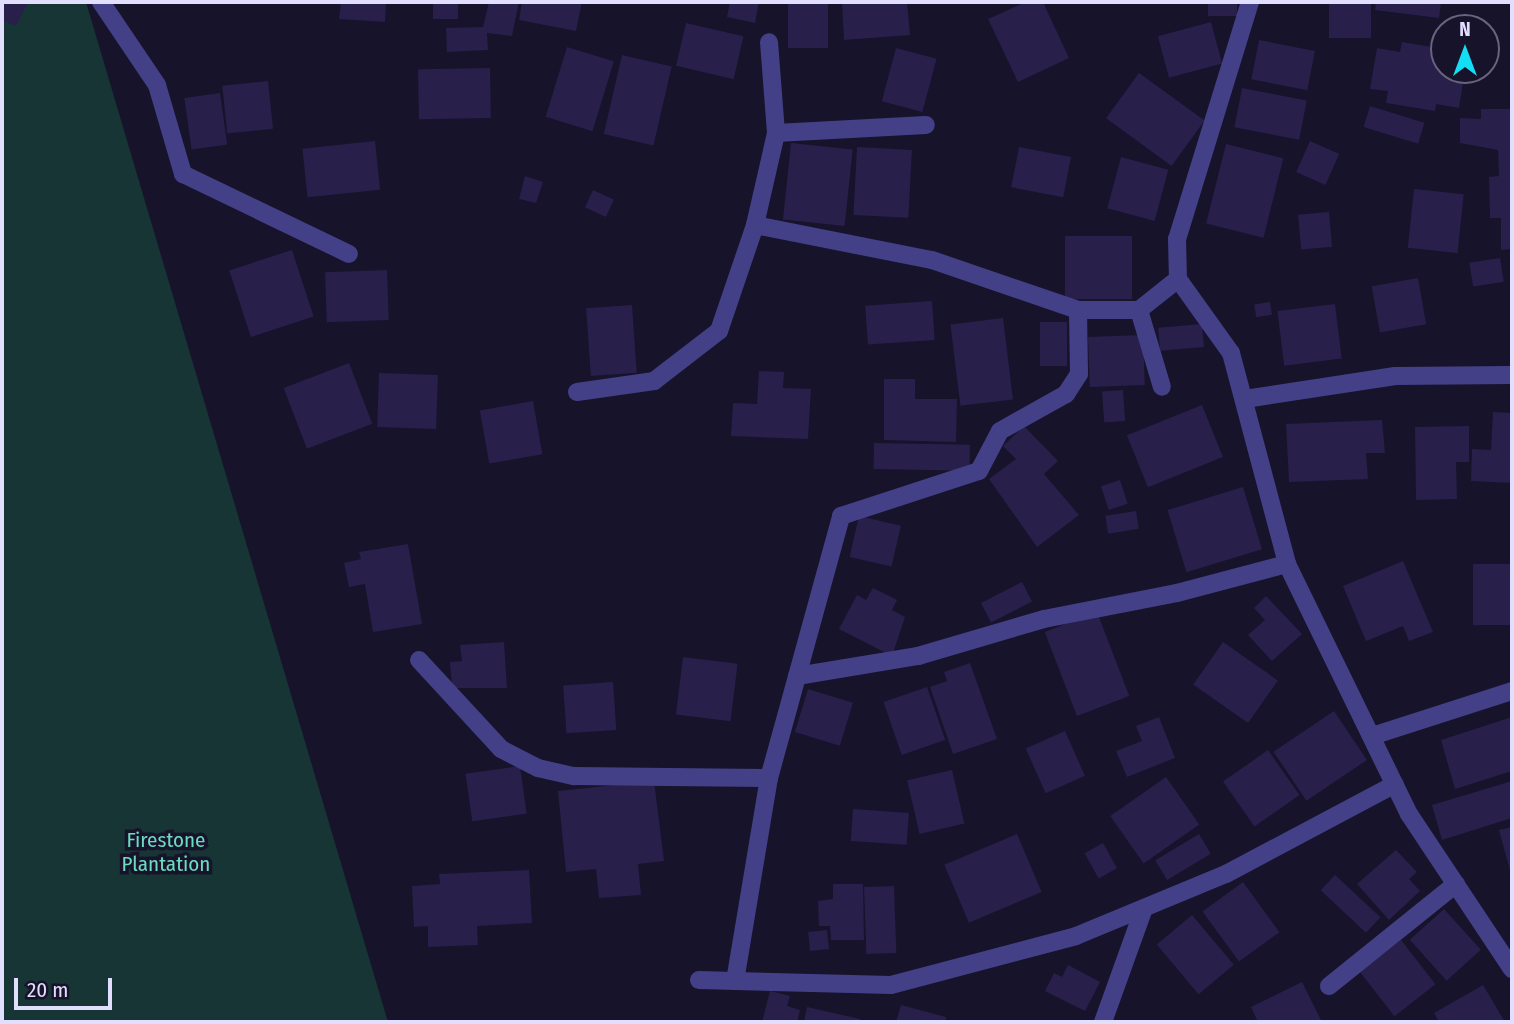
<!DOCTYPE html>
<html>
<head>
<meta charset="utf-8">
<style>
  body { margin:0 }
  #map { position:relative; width:1514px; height:1024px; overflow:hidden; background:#17132b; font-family:"Fira Sans Condensed",sans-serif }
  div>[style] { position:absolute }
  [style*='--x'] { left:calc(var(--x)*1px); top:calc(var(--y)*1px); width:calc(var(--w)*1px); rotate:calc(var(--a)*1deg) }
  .green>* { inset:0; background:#163534 }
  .building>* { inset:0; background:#281f4b; transform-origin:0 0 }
  .street>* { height:18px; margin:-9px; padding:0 9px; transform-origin:9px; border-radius:9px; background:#434088 }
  span { translate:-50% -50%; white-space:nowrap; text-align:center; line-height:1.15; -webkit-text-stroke:7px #17132b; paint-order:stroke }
  .park-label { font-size:21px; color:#6bdcc0 }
  .frame { position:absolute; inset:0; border:4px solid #e2defe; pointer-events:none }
  .north { position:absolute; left:1430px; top:14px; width:70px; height:70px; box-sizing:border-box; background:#17132b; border:2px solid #68647f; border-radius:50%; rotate:0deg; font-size:19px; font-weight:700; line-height:28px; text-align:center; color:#e2defe }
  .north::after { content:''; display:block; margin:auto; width:24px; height:32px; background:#13def4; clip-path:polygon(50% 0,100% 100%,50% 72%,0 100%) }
  .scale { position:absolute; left:14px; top:978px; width:98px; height:32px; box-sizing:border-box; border:4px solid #e2defe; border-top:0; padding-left:9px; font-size:21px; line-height:24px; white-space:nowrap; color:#e2defe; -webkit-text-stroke:5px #17132b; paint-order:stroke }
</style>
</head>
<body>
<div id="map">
  <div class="green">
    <i style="clip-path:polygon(2px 2px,86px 2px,388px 1022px,2px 1022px)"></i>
  </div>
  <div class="building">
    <i style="clip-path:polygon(2px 2px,28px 2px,16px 26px,2px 20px)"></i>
    <i style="clip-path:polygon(341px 2px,386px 2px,385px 22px,339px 19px)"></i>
    <i style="left:433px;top:2px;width:25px;height:17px"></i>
    <i style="clip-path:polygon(489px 2px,519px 2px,512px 36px,487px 33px,488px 50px,447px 52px,446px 28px,483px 27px)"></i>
    <i style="clip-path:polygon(522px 2px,582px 2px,576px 31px,519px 20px)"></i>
    <i style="clip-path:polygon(730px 2px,759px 2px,755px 23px,727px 17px)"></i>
    <i style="left:788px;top:2px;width:40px;height:46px"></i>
    <i style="clip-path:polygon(842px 2px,907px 2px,910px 35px,844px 40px)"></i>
    <i style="clip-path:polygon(1026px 2px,1043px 2px,1069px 58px,1018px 82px,988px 19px)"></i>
    <i style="left:1208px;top:2px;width:29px;height:14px"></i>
    <i style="left:1329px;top:2px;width:42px;height:36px"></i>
    <i style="clip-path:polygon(1376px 2px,1441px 2px,1439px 18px,1375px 10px)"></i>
    <i style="left:1211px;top:22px;width:43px;height:55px;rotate:75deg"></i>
    <i style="left:686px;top:23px;width:59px;height:44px;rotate:13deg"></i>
    <i style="left:1259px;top:40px;width:57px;height:40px;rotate:11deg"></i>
    <i style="clip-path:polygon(1402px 42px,1444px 49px,1444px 70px,1465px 70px,1459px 108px,1436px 104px,1435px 111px,1386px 103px,1388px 91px,1370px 89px,1377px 48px,1400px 52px)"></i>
    <i style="left:567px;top:47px;width:49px;height:73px;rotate:17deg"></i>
    <i style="left:896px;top:48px;width:42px;height:55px;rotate:15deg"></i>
    <i style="left:622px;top:55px;width:51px;height:81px;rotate:13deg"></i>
    <i style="left:490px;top:68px;width:50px;height:72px;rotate:89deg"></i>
    <i style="left:1139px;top:73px;width:81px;height:56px;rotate:36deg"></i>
    <i style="left:268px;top:81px;width:48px;height:46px;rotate:84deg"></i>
    <i style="left:1242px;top:88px;width:66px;height:40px;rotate:11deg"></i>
    <i style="left:220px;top:93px;width:52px;height:36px;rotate:82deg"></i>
    <i style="left:1370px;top:106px;width:57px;height:22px;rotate:17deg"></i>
    <i style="clip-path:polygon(1481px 109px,1512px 109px,1512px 249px,1501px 250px,1501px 218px,1490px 218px,1489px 177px,1499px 176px,1498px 150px,1460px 143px,1460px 118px,1481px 119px)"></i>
    <i style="left:375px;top:141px;width:49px;height:73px;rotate:84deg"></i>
    <i style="left:1310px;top:141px;width:32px;height:34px;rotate:24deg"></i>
    <i style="left:791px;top:143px;width:62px;height:77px;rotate:6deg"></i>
    <i style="left:1226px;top:144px;width:59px;height:82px;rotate:14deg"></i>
    <i style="left:857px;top:147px;width:55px;height:68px;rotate:3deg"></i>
    <i style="left:1019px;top:147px;width:53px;height:41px;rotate:11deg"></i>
    <i style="left:1121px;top:157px;width:49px;height:53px;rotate:15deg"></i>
    <i style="clip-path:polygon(525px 176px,543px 182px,536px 203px,519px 199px)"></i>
    <i style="left:1414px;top:189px;width:50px;height:59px;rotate:6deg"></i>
    <i style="left:593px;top:190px;width:23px;height:19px;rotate:25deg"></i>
    <i style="left:1329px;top:212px;width:35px;height:31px;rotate:85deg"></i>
    <i style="left:1065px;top:236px;width:67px;height:63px"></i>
    <i style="left:292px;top:250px;width:70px;height:66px;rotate:72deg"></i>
    <i style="left:1500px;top:258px;width:24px;height:31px;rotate:81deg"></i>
    <i style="left:387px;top:270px;width:50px;height:62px;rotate:88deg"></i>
    <i style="left:1418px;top:278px;width:47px;height:47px;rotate:80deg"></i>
    <i style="left:932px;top:301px;width:39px;height:67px;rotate:86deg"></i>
    <i style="left:1270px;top:302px;width:13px;height:16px;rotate:81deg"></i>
    <i style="left:1335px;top:304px;width:55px;height:58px;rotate:83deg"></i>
    <i style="left:632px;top:305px;width:68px;height:46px;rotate:86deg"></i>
    <i style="left:1003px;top:318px;width:82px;height:53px;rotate:83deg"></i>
    <i style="left:1040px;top:322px;width:27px;height:44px"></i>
    <i style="left:1202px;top:324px;width:23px;height:44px;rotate:85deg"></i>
    <i style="left:1143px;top:335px;width:50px;height:55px;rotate:88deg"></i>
    <i style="left:349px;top:363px;width:65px;height:70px;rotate:69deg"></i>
    <i style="clip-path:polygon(759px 371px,784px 372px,783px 388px,811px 389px,808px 439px,731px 436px,733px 403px,757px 404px)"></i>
    <i style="left:379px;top:373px;width:59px;height:54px;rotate:2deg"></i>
    <i style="clip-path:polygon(884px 379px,915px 379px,915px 399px,957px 399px,956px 442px,884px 440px)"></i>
    <i style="left:1123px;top:390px;width:31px;height:21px;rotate:86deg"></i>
    <i style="left:533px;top:401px;width:54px;height:54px;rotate:80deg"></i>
    <i style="left:1202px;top:405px;width:56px;height:81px;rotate:68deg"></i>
    <i style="clip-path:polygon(1493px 412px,1512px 413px,1512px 483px,1471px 481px,1472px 449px,1491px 450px)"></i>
    <i style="clip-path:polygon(1382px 420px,1385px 453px,1366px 453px,1368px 479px,1289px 482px,1286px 424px)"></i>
    <i style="clip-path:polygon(1024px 426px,1058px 461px,1044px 474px,1079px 515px,1037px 547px,989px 479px,1016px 459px,1003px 446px)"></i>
    <i style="clip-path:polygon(1469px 426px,1469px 462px,1456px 462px,1457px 499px,1416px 500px,1415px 427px)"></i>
    <i style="left:874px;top:443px;width:96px;height:26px;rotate:1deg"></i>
    <i style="left:1120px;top:480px;width:25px;height:20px;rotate:72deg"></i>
    <i style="left:1243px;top:487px;width:65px;height:79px;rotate:73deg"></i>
    <i style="left:1136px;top:511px;width:18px;height:31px;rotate:81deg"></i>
    <i style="left:859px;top:516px;width:43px;height:42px;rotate:13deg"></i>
    <i style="clip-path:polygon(408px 544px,422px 624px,373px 632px,365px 584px,349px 587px,344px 563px,361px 559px,359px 552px)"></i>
    <i style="clip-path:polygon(1403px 561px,1433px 632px,1409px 641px,1403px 626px,1366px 641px,1343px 586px)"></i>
    <i style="left:1473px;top:564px;width:38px;height:61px"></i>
    <i style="left:1022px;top:582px;width:22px;height:46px;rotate:63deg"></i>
    <i style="clip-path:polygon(873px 588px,897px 600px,892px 610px,905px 617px,892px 656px,839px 629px,857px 595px,866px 600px)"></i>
    <i style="clip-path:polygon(1266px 596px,1302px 634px,1272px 661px,1248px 635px,1265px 620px,1254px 608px)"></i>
    <i style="left:1097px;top:612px;width:90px;height:56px;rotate:69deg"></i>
    <i style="clip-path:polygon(504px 642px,507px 688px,452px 688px,450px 662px,462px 661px,460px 645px)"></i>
    <i style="left:1223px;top:642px;width:67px;height:52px;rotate:35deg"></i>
    <i style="left:683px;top:657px;width:55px;height:58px;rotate:7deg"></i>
    <i style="clip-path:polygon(970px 663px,997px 739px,953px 754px,930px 687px,947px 681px,944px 672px)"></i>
    <i style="left:613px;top:682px;width:48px;height:50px;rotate:86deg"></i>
    <i style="left:927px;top:687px;width:56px;height:46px;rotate:71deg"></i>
    <i style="left:808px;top:689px;width:47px;height:45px;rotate:17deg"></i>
    <i style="left:1334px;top:711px;width:59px;height:73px;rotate:56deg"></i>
    <i style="clip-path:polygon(1159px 717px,1175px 758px,1127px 777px,1116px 751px,1142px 741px,1136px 726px)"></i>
    <i style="clip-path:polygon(1512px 717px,1512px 771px,1455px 789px,1441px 740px)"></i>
    <i style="left:1065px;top:731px;width:49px;height:43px;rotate:66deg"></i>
    <i style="left:1268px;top:750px;width:55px;height:55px;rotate:55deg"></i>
    <i style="left:520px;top:766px;width:48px;height:55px;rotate:82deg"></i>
    <i style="left:952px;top:770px;width:55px;height:46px;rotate:77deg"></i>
    <i style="left:1166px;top:777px;width:58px;height:68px;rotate:55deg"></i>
    <i style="clip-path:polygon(654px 781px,664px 861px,638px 864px,641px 895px,599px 898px,596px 869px,566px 872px,558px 791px)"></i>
    <i style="clip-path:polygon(1512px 781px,1512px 818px,1442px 840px,1432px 805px)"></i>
    <i style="left:853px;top:809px;width:56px;height:32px;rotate:4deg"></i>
    <i style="clip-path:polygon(1512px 827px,1512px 874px,1511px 874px,1499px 830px)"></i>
    <i style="left:1017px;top:834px;width:63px;height:79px;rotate:67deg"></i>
    <i style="left:1199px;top:834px;width:23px;height:51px;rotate:59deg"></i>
    <i style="left:1103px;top:843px;width:29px;height:21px;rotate:61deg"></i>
    <i style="clip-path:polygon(1396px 850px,1417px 872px,1409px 879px,1420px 891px,1389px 920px,1357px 884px)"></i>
    <i style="clip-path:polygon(529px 870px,532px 923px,477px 926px,478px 945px,428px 947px,428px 926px,414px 927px,412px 886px,440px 884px,439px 874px)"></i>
    <i style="left:1335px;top:875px;width:62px;height:21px;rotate:43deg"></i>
    <i style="left:1243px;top:882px;width:62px;height:50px;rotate:54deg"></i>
    <i style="clip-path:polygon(833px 884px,863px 884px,864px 940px,831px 940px,830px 926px,819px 926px,818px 901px,833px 899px)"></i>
    <i style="left:894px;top:886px;width:67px;height:30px;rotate:88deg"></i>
    <i style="left:1444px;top:909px;width:55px;height:46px;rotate:48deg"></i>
    <i style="left:1192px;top:915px;width:65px;height:46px;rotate:50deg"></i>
    <i style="left:827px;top:930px;width:19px;height:19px;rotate:84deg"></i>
    <i style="left:1401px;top:940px;width:56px;height:52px;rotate:52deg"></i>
    <i style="clip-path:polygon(1068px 965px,1100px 982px,1085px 1011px,1045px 991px,1054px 973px,1062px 977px)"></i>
    <i style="clip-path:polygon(1302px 982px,1322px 1022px,1258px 1022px,1251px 1007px)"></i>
    <i style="clip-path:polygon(1483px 985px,1505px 1022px,1439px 1022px,1434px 1013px)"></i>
    <i style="clip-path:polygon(770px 991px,790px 996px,787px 1006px,800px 1010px,797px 1022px,762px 1022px)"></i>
    <i style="clip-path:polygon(901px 1005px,946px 1017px,945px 1022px,896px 1022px)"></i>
    <i style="clip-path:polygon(807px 1007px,860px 1019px,860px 1022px,804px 1022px)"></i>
  </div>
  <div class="street">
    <i style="--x:101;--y:2;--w:100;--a:56"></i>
    <i style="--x:157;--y:85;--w:93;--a:73.7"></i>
    <i style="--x:183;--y:174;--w:184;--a:25.7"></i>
    <i style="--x:1250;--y:2;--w:248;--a:107.1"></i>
    <i style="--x:1177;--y:239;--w:40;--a:88.6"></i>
    <i style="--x:1178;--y:279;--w:91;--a:54.4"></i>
    <i style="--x:1231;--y:353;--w:218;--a:75.1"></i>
    <i style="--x:1287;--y:564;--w:278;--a:64"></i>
    <i style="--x:1409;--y:814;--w:186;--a:56.4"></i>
    <i style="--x:776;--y:133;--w:150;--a:-3.1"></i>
    <i style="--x:755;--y:225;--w:180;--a:11.2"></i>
    <i style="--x:932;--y:260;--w:154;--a:18.9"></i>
    <i style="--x:1078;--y:310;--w:61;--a:0"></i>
    <i style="--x:1139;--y:310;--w:50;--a:-38.5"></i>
    <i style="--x:1139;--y:310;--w:80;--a:73.4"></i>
    <i style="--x:577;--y:392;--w:78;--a:-8.1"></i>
    <i style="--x:654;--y:381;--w:82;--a:-37.6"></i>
    <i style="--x:719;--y:331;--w:112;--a:-71.2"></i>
    <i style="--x:755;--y:225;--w:94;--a:-77.1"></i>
    <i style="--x:776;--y:133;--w:91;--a:-94.4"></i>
    <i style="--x:1245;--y:399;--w:152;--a:-8.7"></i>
    <i style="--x:1395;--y:376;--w:117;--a:-0.5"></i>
    <i style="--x:419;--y:660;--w:121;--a:47.3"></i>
    <i style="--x:501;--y:749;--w:42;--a:27.2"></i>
    <i style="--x:538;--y:768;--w:37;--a:13"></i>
    <i style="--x:574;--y:776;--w:195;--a:0.6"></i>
    <i style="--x:797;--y:676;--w:123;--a:-9.4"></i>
    <i style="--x:918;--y:656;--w:131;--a:-16.4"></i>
    <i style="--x:1044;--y:619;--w:136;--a:-11.1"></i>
    <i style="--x:1177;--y:593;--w:114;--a:-14.8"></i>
    <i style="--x:1372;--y:736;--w:147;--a:-17.8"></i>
    <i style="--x:699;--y:980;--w:192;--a:1.5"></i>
    <i style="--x:891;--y:985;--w:191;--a:-14.8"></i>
    <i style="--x:1076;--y:936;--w:162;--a:-22.5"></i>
    <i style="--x:1226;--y:874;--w:191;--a:-28"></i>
    <i style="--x:735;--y:981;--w:206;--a:-80.5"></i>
    <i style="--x:769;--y:778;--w:272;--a:-74.6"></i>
    <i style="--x:841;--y:516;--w:145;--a:-18.1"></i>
    <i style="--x:979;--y:471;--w:45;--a:-62.3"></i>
    <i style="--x:1000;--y:431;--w:76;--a:-29.3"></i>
    <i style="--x:1066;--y:394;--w:24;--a:-57"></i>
    <i style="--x:1079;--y:374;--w:64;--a:-90.9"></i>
    <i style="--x:1329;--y:986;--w:163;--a:-38.8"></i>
    <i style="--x:1103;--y:1022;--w:121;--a:-70.2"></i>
  </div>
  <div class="park-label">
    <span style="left:166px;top:852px">Firestone<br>Plantation</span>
  </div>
  <div class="frame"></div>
  <div class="north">N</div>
  <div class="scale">20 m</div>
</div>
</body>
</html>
